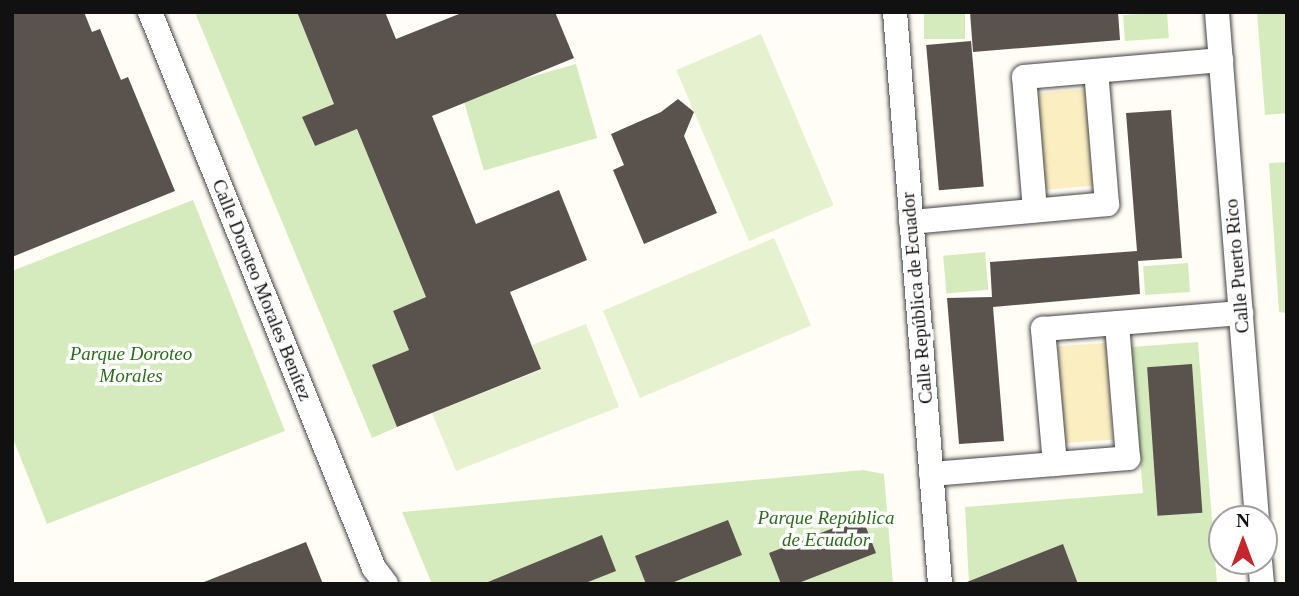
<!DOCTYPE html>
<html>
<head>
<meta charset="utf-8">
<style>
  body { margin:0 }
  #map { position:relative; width:1299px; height:596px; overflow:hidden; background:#fffdf5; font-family:"Times New Roman",serif }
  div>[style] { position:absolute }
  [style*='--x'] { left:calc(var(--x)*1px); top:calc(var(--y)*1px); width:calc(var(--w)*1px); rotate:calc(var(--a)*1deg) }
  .green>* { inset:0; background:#d5ebbd; transform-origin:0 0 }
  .sand>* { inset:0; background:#fbeec1; transform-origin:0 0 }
  .pitch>* { inset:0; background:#e6f2cf; transform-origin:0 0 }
  .building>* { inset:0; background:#5a524d; transform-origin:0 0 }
  .roads { filter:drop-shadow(0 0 2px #444) drop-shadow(0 0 2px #444) }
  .street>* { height:24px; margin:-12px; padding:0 12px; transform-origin:12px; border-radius:12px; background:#fff }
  span { translate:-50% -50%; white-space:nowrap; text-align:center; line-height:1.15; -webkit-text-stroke:7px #fff; paint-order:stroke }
  .street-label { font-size:19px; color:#111 }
  .park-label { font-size:19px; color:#2f6b1f; font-style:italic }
  .frame { position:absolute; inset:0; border:14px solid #111; pointer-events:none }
  .north { position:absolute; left:1208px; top:505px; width:70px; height:70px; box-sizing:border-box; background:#fff; border:2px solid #a0a0a0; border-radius:50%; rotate:0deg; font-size:19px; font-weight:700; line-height:28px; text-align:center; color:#111 }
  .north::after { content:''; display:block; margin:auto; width:24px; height:32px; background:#c4262e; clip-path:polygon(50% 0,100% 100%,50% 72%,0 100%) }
</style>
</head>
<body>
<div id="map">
  <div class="green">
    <i style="clip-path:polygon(202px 12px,297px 12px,334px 104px,303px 117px,314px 146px,357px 129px,426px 297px,393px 311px,409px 350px,372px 365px,397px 427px,372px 438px,196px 15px)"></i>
    <i style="left:924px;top:12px;width:41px;height:27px"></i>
    <i style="left:1167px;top:12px;width:26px;height:44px;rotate:86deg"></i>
    <i style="clip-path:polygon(1257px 12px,1287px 12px,1287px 113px,1265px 115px)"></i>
    <i style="left:576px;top:64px;width:77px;height:118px;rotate:74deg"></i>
    <i style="clip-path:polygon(1287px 162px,1287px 313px,1279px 312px,1269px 163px)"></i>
    <i style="clip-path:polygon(193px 200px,285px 431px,47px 524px,12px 436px,12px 271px)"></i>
    <i style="left:985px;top:252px;width:38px;height:42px;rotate:85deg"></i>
    <i style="left:1188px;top:263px;width:29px;height:45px;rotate:86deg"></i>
    <i style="clip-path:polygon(1198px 342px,1217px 584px,969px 584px,965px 507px,1143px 493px,1131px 347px)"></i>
    <i style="clip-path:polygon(863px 470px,884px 474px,893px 584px,432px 584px,402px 512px)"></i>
  </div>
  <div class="sand">
    <i style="left:1085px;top:89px;width:97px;height:48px;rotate:85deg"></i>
    <i style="left:1106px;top:343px;width:97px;height:48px;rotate:86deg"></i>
  </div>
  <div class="pitch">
    <i style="left:761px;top:34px;width:186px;height:92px;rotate:67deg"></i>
    <i style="left:774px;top:238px;width:95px;height:186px;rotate:67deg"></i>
    <i style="clip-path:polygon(586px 324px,619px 407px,456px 471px,432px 413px,541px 370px,532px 345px)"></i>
  </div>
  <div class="building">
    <i style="clip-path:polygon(12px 12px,84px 12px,92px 32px,100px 29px,121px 80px,128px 77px,175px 191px,12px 257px)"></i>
    <i style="clip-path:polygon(297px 12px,385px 12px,396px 39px,464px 12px,555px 12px,574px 58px,432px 116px,476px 224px,559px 190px,587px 260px,510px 292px,541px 369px,397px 427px,372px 365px,409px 350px,393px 311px,426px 297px,357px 129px,315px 146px,302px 117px,334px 104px)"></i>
    <i style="clip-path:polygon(970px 12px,1118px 12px,1120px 40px,973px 52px)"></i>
    <i style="left:971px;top:41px;width:146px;height:45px;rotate:85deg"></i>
    <i style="clip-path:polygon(678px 99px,694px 112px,684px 136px,717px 213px,644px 244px,613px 170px,624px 165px,611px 134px,661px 112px)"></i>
    <i style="clip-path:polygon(1171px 110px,1182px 258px,1138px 261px,1140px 294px,993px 307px,1004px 441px,959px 444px,947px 298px,992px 297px,990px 262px,1137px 251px,1126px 113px)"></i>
    <i style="left:1192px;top:364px;width:149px;height:45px;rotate:86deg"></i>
    <i style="clip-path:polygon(862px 517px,876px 553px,796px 584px,781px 584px,769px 553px)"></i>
    <i style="clip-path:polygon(728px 520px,742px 555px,669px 584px,646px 584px,635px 556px)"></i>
    <i style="clip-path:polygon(602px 535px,616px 571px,583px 584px,483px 584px)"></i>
    <i style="clip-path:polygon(306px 542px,323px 584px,204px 584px,204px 582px)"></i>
    <i style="clip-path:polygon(1063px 544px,1078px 584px,968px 584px,967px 582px)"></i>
  </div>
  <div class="roads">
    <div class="street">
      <i style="--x:150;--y:12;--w:599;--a:68.06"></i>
      <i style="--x:374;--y:568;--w:20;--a:53"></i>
      <i style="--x:895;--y:12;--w:574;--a:85.5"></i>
      <i style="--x:1217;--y:12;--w:509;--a:85.49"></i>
      <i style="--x:1035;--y:210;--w:133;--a:-94.7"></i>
      <i style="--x:1024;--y:77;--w:198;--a:-4.9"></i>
      <i style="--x:911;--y:222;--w:197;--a:-5.2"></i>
      <i style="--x:1107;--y:204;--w:133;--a:-94.7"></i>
      <i style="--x:1055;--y:464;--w:136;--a:-95.1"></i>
      <i style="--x:1043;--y:329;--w:199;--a:-4.6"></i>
      <i style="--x:931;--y:474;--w:198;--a:-4.6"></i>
      <i style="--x:1128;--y:458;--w:135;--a:-94.7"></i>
      <i style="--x:1260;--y:561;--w:23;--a:85"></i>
    </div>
  </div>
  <div class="street-label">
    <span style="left:1237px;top:266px;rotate:-95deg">Calle Puerto Rico</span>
    <span style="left:262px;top:290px;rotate:68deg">Calle Doroteo Morales Benítez</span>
    <span style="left:917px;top:298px;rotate:-95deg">Calle República de Ecuador</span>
  </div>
  <div class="park-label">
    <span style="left:131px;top:365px">Parque Doroteo<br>Morales</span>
    <span style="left:826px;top:529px">Parque República<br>de Ecuador</span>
  </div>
  <div class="frame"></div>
  <div class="north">N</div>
</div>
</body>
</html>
